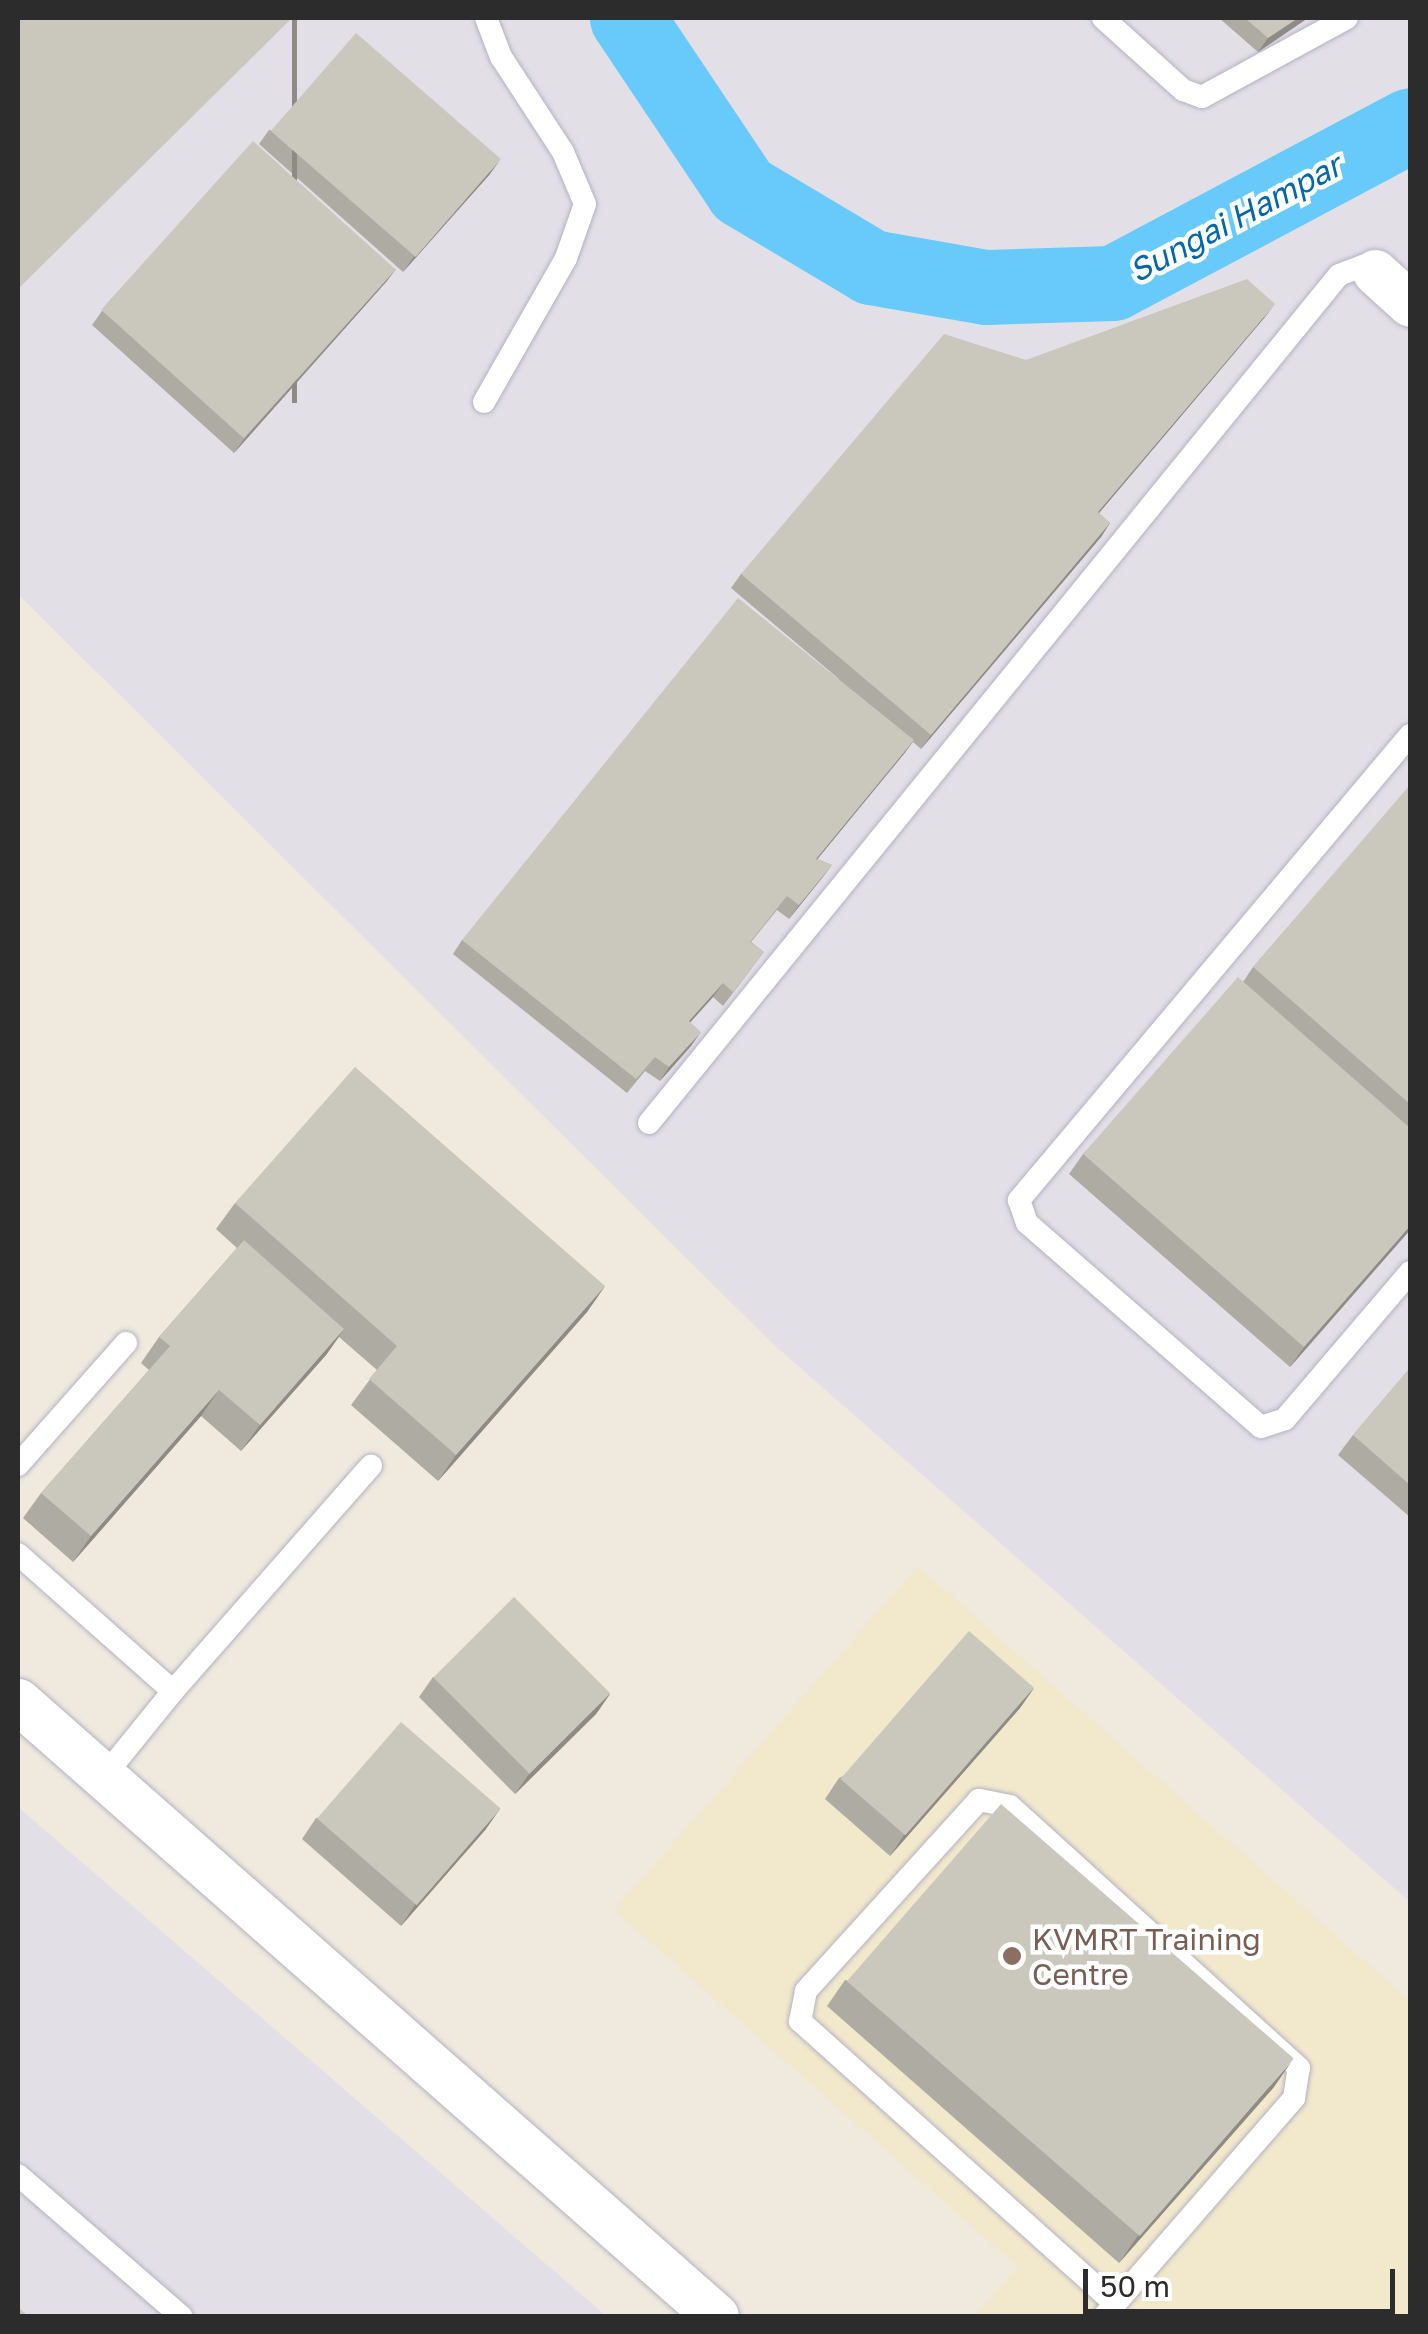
<!DOCTYPE html>
<html>
<head>
<meta charset="utf-8">
<style>
  body { margin:0 }
  #map { position:relative; width:1428px; height:2334px; overflow:hidden; background:#efe9de; font-family:"Golos Text",sans-serif }
  div>[style] { position:absolute }
  [style*='--x'] { left:calc(var(--x)*1px); top:calc(var(--y)*1px); width:calc(var(--w)*1px); rotate:calc(var(--a)*1deg) }
  .industrial>* { inset:0; background:#e2dfe7 }
  .education>* { inset:0; background:#f2e8cc }
  .river>* { height:75px; margin:-37.5px; padding:0 37.5px; transform-origin:37.5px; border-radius:37.5px; background:#68cafa }
  .roads { filter:drop-shadow(0 0 2px #b2b3c1) drop-shadow(0 0 2px #b2b3c1) }
  .lane>* { height:22px; margin:-11px; padding:0 11px; transform-origin:11px; border-radius:11px; background:#fff }
  .street>* { height:45px; margin:-22.5px; padding:0 22.5px; transform-origin:22.5px; border-radius:22.5px; background:#fff }
  .wall>* { inset:0; background:#aeaba2 }
  .shaded-wall>* { inset:0; background:#8d8b84; transform-origin:0 0 }
  .building>* { inset:0; background:#cac7bc; transform-origin:0 0 }
  .dots>* { width:28px; height:28px; translate:-50% -50%; box-sizing:border-box; border:5px solid #fff; border-radius:50% }
  span { translate:-50% -50%; white-space:nowrap; text-align:center; line-height:1.15; -webkit-text-stroke:9px #fff; paint-order:stroke }
  .education-label { font-size:30px; color:#785e54 }
  .left { translate:0 -50%; text-align:left }
  .water-label { font-size:32px; color:#0166ac; font-style:italic }
  .frame { position:absolute; inset:0; border:20px solid #2c2c2c; pointer-events:none }
  .scale { position:absolute; left:1083px; top:2269px; width:312px; height:45px; box-sizing:border-box; border:5px solid #2c2c2c; border-top:0; padding-left:12px; font-size:30px; line-height:35px; white-space:nowrap; color:#2c2c2c; -webkit-text-stroke:8px #fff; paint-order:stroke }
</style>
</head>
<body>
<div id="map">
  <div class="industrial">
    <i style="clip-path:polygon(18px 18px,1410px 18px,1410px 1902px,772px 1343px,18px 594px)"></i>
    <i style="clip-path:polygon(18px 1807px,606px 2316px,18px 2316px)"></i>
  </div>
  <div class="education">
    <i style="clip-path:polygon(918px 1566px,1410px 2001px,1410px 2316px,974px 2316px,1018px 2267px,614px 1910px)"></i>
  </div>
  <div class="river">
    <i style="--x:627;--y:18;--w:207;--a:56.2"></i>
    <i style="--x:742;--y:190;--w:150;--a:30.8"></i>
    <i style="--x:871;--y:267;--w:117;--a:9.9"></i>
    <i style="--x:986;--y:287;--w:127;--a:-1.8"></i>
    <i style="--x:1113;--y:283;--w:336;--a:-28"></i>
  </div>
  <div class="roads">
    <div class="lane">
      <i style="--x:1103;--y:18;--w:108;--a:42"></i>
      <i style="--x:1183;--y:90;--w:20;--a:20"></i>
      <i style="--x:1202;--y:97;--w:165;--a:-28.6"></i>
      <i style="--x:484;--y:402;--w:166;--a:-60.3"></i>
      <i style="--x:566;--y:258;--w:57;--a:-70.6"></i>
      <i style="--x:585;--y:204;--w:56;--a:-112.9"></i>
      <i style="--x:563;--y:152;--w:113;--a:-123.1"></i>
      <i style="--x:501;--y:57;--w:42;--a:-111"></i>
      <i style="--x:1410;--y:735;--w:608;--a:130.06"></i>
      <i style="--x:1019;--y:1200;--w:24;--a:71"></i>
      <i style="--x:1027;--y:1223;--w:310;--a:41.1"></i>
      <i style="--x:1261;--y:1427;--w:25;--a:-18"></i>
      <i style="--x:1285;--y:1419;--w:193;--a:-49.6"></i>
      <i style="--x:649;--y:1123;--w:1093;--a:-50.87"></i>
      <i style="--x:1339;--y:275;--w:26;--a:-21"></i>
      <i style="--x:1363;--y:266;--w:13;--a:27"></i>
      <i style="--x:18;--y:1465;--w:163;--a:-48.5"></i>
      <i style="--x:18;--y:1554;--w:207;--a:41.5"></i>
      <i style="--x:173;--y:1691;--w:300;--a:-48.7"></i>
      <i style="--x:101;--y:1780;--w:114;--a:-51"></i>
      <i style="--x:18;--y:2175;--w:216;--a:40.9"></i>
      <i style="--x:1104;--y:2316;--w:16;--a:-47"></i>
      <i style="--x:1115;--y:2304;--w:273;--a:-49"></i>
      <i style="--x:1294;--y:2098;--w:30;--a:-81"></i>
      <i style="--x:1299;--y:2068;--w:390;--a:-137.8"></i>
      <i style="--x:1010;--y:1806;--w:32;--a:-169"></i>
      <i style="--x:979;--y:1800;--w:258;--a:132.2"></i>
      <i style="--x:806;--y:1991;--w:31;--a:101"></i>
      <i style="--x:800;--y:2021;--w:423;--a:41.9"></i>
    </div>
    <div class="street">
      <i style="--x:1375;--y:272;--w:47;--a:42.4"></i>
      <i style="--x:18;--y:1701;--w:930;--a:41.38"></i>
    </div>
  </div>
  <div class="wall">
    <i style="clip-path:polygon(1219px 18px,1308px 18px,1258px 52px)"></i>
    <i style="clip-path:polygon(269px 130px,490px 174px,403px 272px,259px 144px)"></i>
    <i style="clip-path:polygon(396px 269px,386px 282px,234px 453px,92px 325px,102px 311px)"></i>
    <i style="clip-path:polygon(1265px 317px,1099px 513px,1110px 523px,1101px 537px,921px 749px,913px 742px,817px 859px,832px 865px,822px 878px,789px 919px,777px 910px,751px 942px,764px 952px,723px 1006px,713px 997px,690px 1022px,691px 1046px,660px 1081px,645px 1071px,627px 1093px,453px 954px,462px 940px,839px 679px,731px 588px,741px 574px,1026px 360px)"></i>
    <i style="clip-path:polygon(1410px 787px,1410px 1230px,1290px 1367px,1069px 1174px,1083px 1154px,1243px 982px,1253px 967px)"></i>
    <i style="clip-path:polygon(235px 1203px,605px 1286px,587px 1312px,438px 1481px,351px 1405px,377px 1370px,339px 1337px,326px 1355px,241px 1451px,201px 1416px,73px 1562px,23px 1518px,41px 1493px,149px 1370px,141px 1363px,159px 1337px,237px 1248px,216px 1229px)"></i>
    <i style="clip-path:polygon(1410px 1368px,1410px 1517px,1338px 1455px,1353px 1435px)"></i>
    <i style="clip-path:polygon(433px 1677px,610px 1694px,596px 1714px,515px 1794px,419px 1697px)"></i>
    <i style="clip-path:polygon(1034px 1688px,1020px 1708px,890px 1856px,825px 1799px,839px 1778px)"></i>
    <i style="clip-path:polygon(316px 1818px,486px 1829px,401px 1926px,302px 1839px)"></i>
    <i style="clip-path:polygon(845px 1980px,1274px 2087px,1119px 2263px,827px 2006px)"></i>
  </div>
  <div class="shaded-wall">
    <i style="left:292px;top:18px;width:5px;height:385px"></i>
    <i style="clip-path:polygon(1298px 18px,1308px 18px,1258px 52px,1268px 38px)"></i>
    <i style="clip-path:polygon(500px 160px,490px 174px,403px 272px,413px 258px)"></i>
    <i style="clip-path:polygon(396px 269px,386px 282px,234px 453px,244px 439px)"></i>
    <i style="clip-path:polygon(1275px 304px,1265px 317px,1088px 526px,1098px 512px)"></i>
    <i style="clip-path:polygon(1110px 523px,1101px 537px,921px 749px,931px 735px)"></i>
    <i style="clip-path:polygon(914px 740px,904px 754px,806px 873px,816px 859px)"></i>
    <i style="clip-path:polygon(832px 865px,822px 878px,789px 919px,799px 905px)"></i>
    <i style="clip-path:polygon(723px 983px,713px 997px,679px 1035px,689px 1021px)"></i>
    <i style="clip-path:polygon(701px 1032px,691px 1046px,660px 1081px,669px 1067px)"></i>
    <i style="clip-path:polygon(1410px 1226px,1410px 1230px,1290px 1367px,1304px 1347px)"></i>
    <i style="clip-path:polygon(605px 1286px,587px 1312px,438px 1481px,456px 1455px)"></i>
    <i style="clip-path:polygon(344px 1329px,326px 1355px,241px 1451px,260px 1425px)"></i>
    <i style="clip-path:polygon(219px 1390px,201px 1416px,73px 1562px,91px 1536px)"></i>
    <i style="clip-path:polygon(1034px 1688px,1020px 1708px,890px 1856px,904px 1835px)"></i>
    <i style="clip-path:polygon(610px 1694px,596px 1714px,515px 1794px,529px 1774px)"></i>
    <i style="clip-path:polygon(500px 1809px,486px 1829px,401px 1926px,415px 1905px)"></i>
    <i style="clip-path:polygon(1292px 2061px,1274px 2087px,1119px 2263px,1137px 2237px)"></i>
  </div>
  <div class="building">
    <i style="clip-path:polygon(18px 18px,292px 18px,18px 289px)"></i>
    <i style="clip-path:polygon(1245px 18px,1298px 18px,1268px 38px)"></i>
    <i style="left:356px;top:33px;width:192px;height:130px;rotate:41deg"></i>
    <i style="left:253px;top:141px;width:192px;height:227px;rotate:42deg"></i>
    <i style="clip-path:polygon(1247px 279px,1275px 304px,1098px 512px,1110px 523px,931px 735px,741px 574px,944px 334px,1026px 360px)"></i>
    <i style="clip-path:polygon(738px 598px,914px 740px,816px 859px,832px 865px,799px 905px,787px 896px,750px 942px,764px 952px,733px 992px,723px 983px,689px 1021px,701px 1032px,669px 1067px,655px 1057px,636px 1079px,462px 940px)"></i>
    <i style="clip-path:polygon(1409px 786px,1410px 787px,1410px 1104px,1253px 967px)"></i>
    <i style="clip-path:polygon(1238px 977px,1410px 1128px,1410px 1226px,1304px 1347px,1083px 1154px)"></i>
    <i style="clip-path:polygon(355px 1067px,605px 1286px,456px 1455px,369px 1379px,397px 1346px,235px 1203px)"></i>
    <i style="clip-path:polygon(244px 1240px,344px 1329px,260px 1425px,219px 1390px,91px 1536px,41px 1493px,170px 1346px,159px 1337px)"></i>
    <i style="clip-path:polygon(1410px 1368px,1410px 1485px,1353px 1435px)"></i>
    <i style="left:514px;top:1597px;width:136px;height:114px;rotate:45deg"></i>
    <i style="left:969px;top:1631px;width:86px;height:196px;rotate:41deg"></i>
    <i style="left:401px;top:1722px;width:132px;height:128px;rotate:41deg"></i>
    <i style="left:1001px;top:1804px;width:388px;height:235px;rotate:41deg"></i>
    <i style="clip-path:polygon(18px 2307px,28px 2316px,18px 2316px)"></i>
  </div>
  <div class="dots">
    <i style="left:1012px;top:1956px;background:#8d6e63"></i>
  </div>
  <div class="education-label">
    <span class="left" style="left:1032px;top:1956px">KVMRT Training<br>Centre</span>
  </div>
  <div class="water-label">
    <span style="left:1235px;top:218px;rotate:-28deg">Sungai Hampar</span>
  </div>
  <div class="frame"></div>
  <div class="scale">50 m</div>
</div>
</body>
</html>
